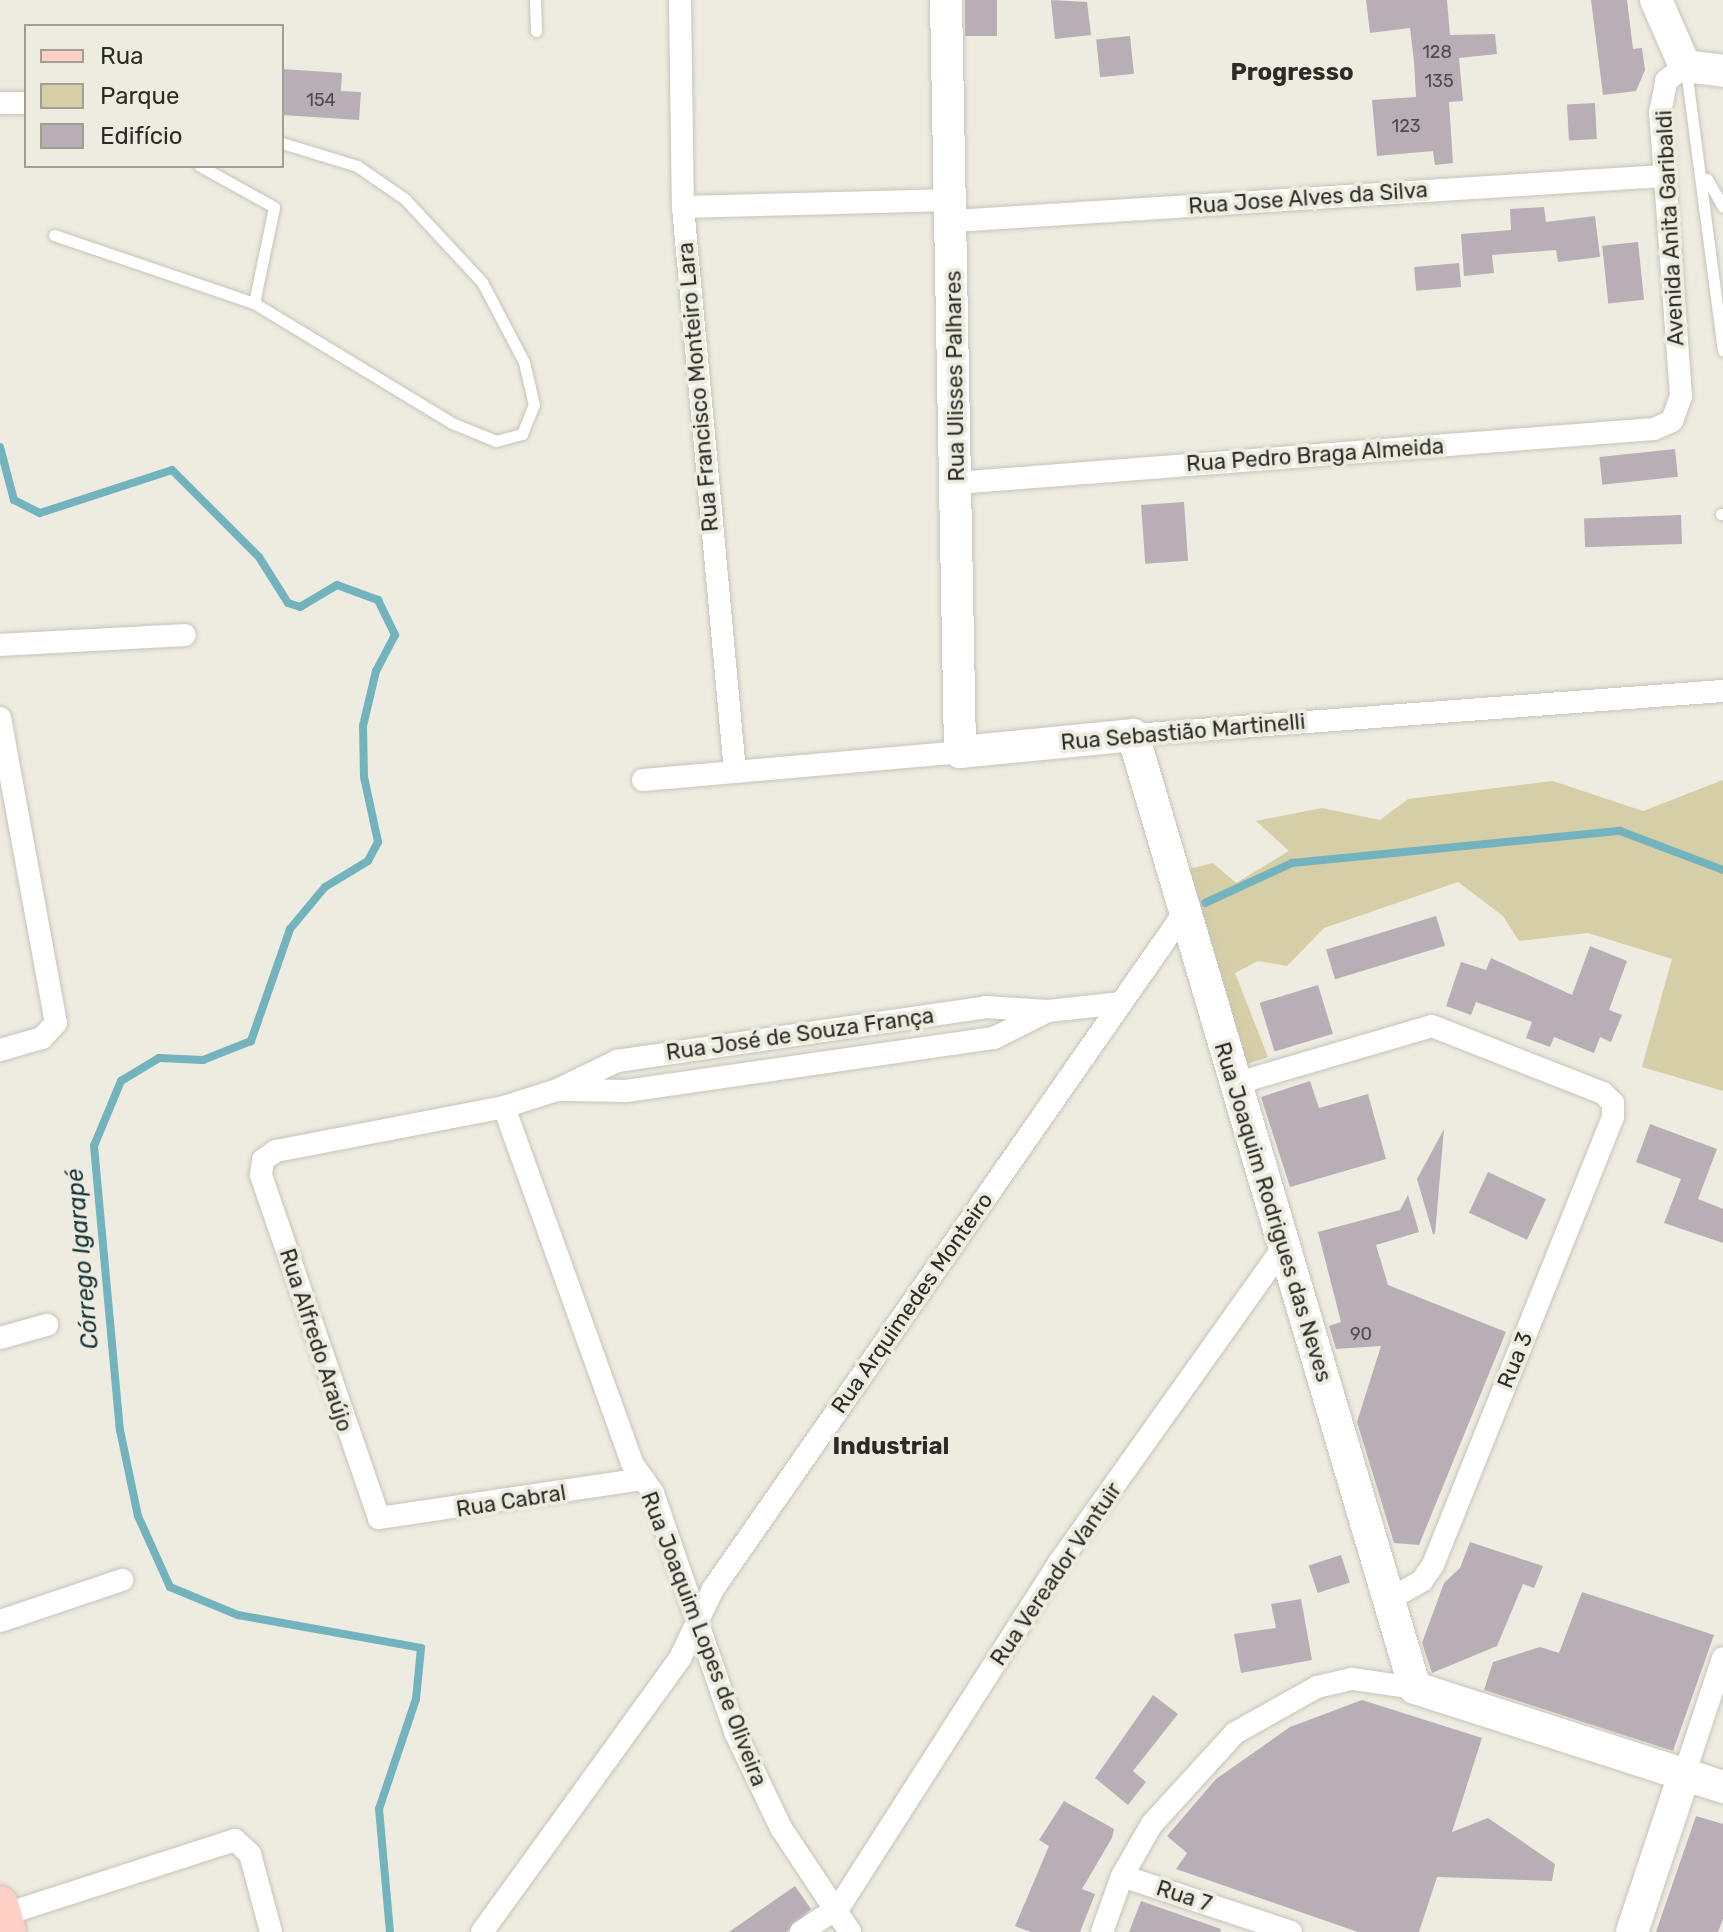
<!DOCTYPE html>
<html>
<head>
<meta charset="utf-8">
<style>
  body { margin:0 }
  #map { position:relative; width:1723px; height:1932px; overflow:hidden; background:#eeece0; font-family:Rubik,sans-serif }
  div>[style] { position:absolute }
  [style*='--x'] { left:calc(var(--x)*1px); top:calc(var(--y)*1px); width:calc(var(--w)*1px); rotate:calc(var(--a)*1deg) }
  .green>* { inset:0; background:#d5cea6 }
  .stream>* { height:8px; margin:-4px; padding:0 4px; transform-origin:4px; border-radius:4px; background:#72b3be }
  .building>* { inset:0; background:#b8aeb6; transform-origin:0 0 }
  .roads { filter:drop-shadow(0 0 2px #c6c4b9) drop-shadow(0 0 2px #c6c4b9) }
  .lane>* { height:11px; margin:-5.5px; padding:0 5.5px; transform-origin:5.5px; border-radius:5.5px; background:#fff }
  .street>* { height:22px; margin:-11px; padding:0 11px; transform-origin:11px; border-radius:11px; background:#fff }
  .secondary>* { height:32px; margin:-16px; padding:0 16px; transform-origin:16px; border-radius:16px; background:#fff }
  .primary>* { height:36px; margin:-18px; padding:0 18px; transform-origin:18px; border-radius:18px; background:#fed0c5 }
  span { translate:-50% -50%; white-space:nowrap; text-align:center; line-height:1.15; -webkit-text-stroke:8px #eeece0; paint-order:stroke }
  .number-label { font-size:18px; color:#4f4c4b }
  .number-label span { -webkit-text-stroke-width:0 }
  .street-label { font-size:22px; color:#2c2c27 }
  .neighbourhood-label { font-size:24px; color:#2c2c27; font-weight:700 }
  .water-label { font-size:24px; color:#13343a; font-style:italic }
  .legend { position:absolute; left:24px; top:24px; width:260px; height:144px; box-sizing:border-box; background:#eeece0; border:2px solid #a09f96; margin:0; padding:10px 14px; list-style:none; font-size:24px; color:#2c2c27 }
  .legend li { display:flex; align-items:center; gap:16px; height:40px }
  .legend b { width:40px; border:2px solid #a09f96 }
</style>
</head>
<body>
<div id="map">
  <div class="green">
    <i style="clip-path:polygon(1723px 780px,1723px 1091px,1642px 1067px,1672px 959px,1588px 933px,1519px 941px,1503px 916px,1458px 882px,1324px 928px,1287px 966px,1258px 961px,1235px 973px,1268px 1057px,1239px 1067px,1180px 871px,1213px 863px,1236px 883px,1289px 851px,1256px 821px,1322px 808px,1380px 820px,1408px 799px,1553px 781px,1643px 811px)"></i>
  </div>
  <div class="stream">
    <i style="--x:0;--y:447;--w:55;--a:75.2"></i>
    <i style="--x:14;--y:500;--w:29;--a:27"></i>
    <i style="--x:40;--y:513;--w:139;--a:-18"></i>
    <i style="--x:172;--y:470;--w:123;--a:45"></i>
    <i style="--x:259;--y:557;--w:54;--a:57.8"></i>
    <i style="--x:288;--y:603;--w:13;--a:18"></i>
    <i style="--x:300;--y:607;--w:43;--a:-30.7"></i>
    <i style="--x:337;--y:585;--w:44;--a:20.1"></i>
    <i style="--x:378;--y:600;--w:39;--a:64"></i>
    <i style="--x:395;--y:635;--w:41;--a:117.8"></i>
    <i style="--x:376;--y:671;--w:57;--a:103.3"></i>
    <i style="--x:363;--y:726;--w:51;--a:88.9"></i>
    <i style="--x:364;--y:777;--w:66;--a:77.8"></i>
    <i style="--x:378;--y:842;--w:21;--a:118"></i>
    <i style="--x:368;--y:861;--w:50;--a:148.8"></i>
    <i style="--x:325;--y:887;--w:55;--a:129.8"></i>
    <i style="--x:290;--y:929;--w:119;--a:109.2"></i>
    <i style="--x:251;--y:1041;--w:52;--a:158.4"></i>
    <i style="--x:203;--y:1060;--w:44;--a:-177.4"></i>
    <i style="--x:159;--y:1058;--w:44;--a:148.8"></i>
    <i style="--x:121;--y:1081;--w:70;--a:112.6"></i>
    <i style="--x:94;--y:1146;--w:285;--a:84.8"></i>
    <i style="--x:120;--y:1430;--w:88;--a:78.2"></i>
    <i style="--x:138;--y:1516;--w:78;--a:65.7"></i>
    <i style="--x:170;--y:1587;--w:74;--a:22.4"></i>
    <i style="--x:238;--y:1615;--w:186;--a:10.2"></i>
    <i style="--x:421;--y:1648;--w:51;--a:95.6"></i>
    <i style="--x:416;--y:1699;--w:116;--a:108.6"></i>
    <i style="--x:379;--y:1809;--w:123;--a:84.9"></i>
    <i style="--x:1205;--y:903;--w:96;--a:-24.7"></i>
    <i style="--x:1292;--y:863;--w:330;--a:-5.6"></i>
    <i style="--x:1620;--y:831;--w:110;--a:20.7"></i>
  </div>
  <div class="building">
    <i style="left:965px;top:0;width:32px;height:36px"></i>
    <i style="clip-path:polygon(1051px 0,1087px 2px,1091px 35px,1055px 39px)"></i>
    <i style="clip-path:polygon(1366px 0,1447px 0,1450px 35px,1495px 34px,1497px 54px,1459px 58px,1463px 101px,1449px 102px,1453px 163px,1435px 165px,1433px 151px,1377px 156px,1372px 100px,1416px 97px,1414px 62px,1410px 28px,1370px 33px)"></i>
    <i style="clip-path:polygon(1591px 0,1627px 0,1633px 49px,1642px 48px,1645px 70px,1636px 91px,1603px 95px)"></i>
    <i style="left:1130px;top:36px;width:38px;height:34px;rotate:84deg"></i>
    <i style="clip-path:polygon(282px 69px,342px 73px,341px 91px,361px 92px,359px 120px,282px 115px)"></i>
    <i style="left:1595px;top:103px;width:36px;height:28px;rotate:87deg"></i>
    <i style="clip-path:polygon(1544px 207px,1546px 222px,1595px 216px,1600px 257px,1558px 262px,1556px 250px,1492px 255px,1494px 273px,1464px 276px,1461px 234px,1511px 230px,1510px 209px)"></i>
    <i style="left:1638px;top:242px;width:58px;height:36px;rotate:84deg"></i>
    <i style="left:1459px;top:263px;width:24px;height:45px;rotate:85deg"></i>
    <i style="left:1675px;top:449px;width:28px;height:76px;rotate:84deg"></i>
    <i style="left:1184px;top:502px;width:59px;height:43px;rotate:86deg"></i>
    <i style="left:1681px;top:515px;width:29px;height:97px;rotate:88deg"></i>
    <i style="left:1436px;top:916px;width:31px;height:115px;rotate:73deg"></i>
    <i style="clip-path:polygon(1590px 946px,1627px 961px,1609px 1010px,1622px 1015px,1611px 1042px,1600px 1037px,1594px 1053px,1554px 1037px,1550px 1047px,1526px 1038px,1532px 1022px,1476px 1002px,1471px 1015px,1446px 1006px,1461px 962px,1486px 970px,1491px 958px,1572px 995px)"></i>
    <i style="left:1318px;top:985px;width:51px;height:61px;rotate:73deg"></i>
    <i style="clip-path:polygon(1310px 1081px,1319px 1108px,1368px 1094px,1386px 1159px,1290px 1187px,1261px 1097px)"></i>
    <i style="clip-path:polygon(1650px 1124px,1717px 1149px,1698px 1199px,1723px 1209px,1723px 1243px,1664px 1223px,1681px 1179px,1636px 1162px)"></i>
    <i style="clip-path:polygon(1444px 1129px,1435px 1234px,1433px 1234px,1417px 1179px)"></i>
    <i style="left:1488px;top:1172px;width:64px;height:45px;rotate:25deg"></i>
    <i style="clip-path:polygon(1408px 1195px,1419px 1232px,1376px 1245px,1388px 1285px,1506px 1332px,1419px 1545px,1394px 1543px,1357px 1422px,1381px 1346px,1336px 1349px,1329px 1326px,1341px 1322px,1318px 1232px,1400px 1210px)"></i>
    <i style="clip-path:polygon(1470px 1542px,1543px 1566px,1534px 1588px,1523px 1584px,1497px 1646px,1432px 1673px,1422px 1643px,1444px 1583px,1460px 1568px)"></i>
    <i style="left:1341px;top:1555px;width:29px;height:34px;rotate:72deg"></i>
    <i style="clip-path:polygon(1582px 1592px,1714px 1635px,1673px 1751px,1484px 1690px,1493px 1662px,1540px 1647px,1559px 1653px)"></i>
    <i style="clip-path:polygon(1301px 1599px,1312px 1660px,1241px 1673px,1234px 1634px,1276px 1628px,1271px 1604px)"></i>
    <i style="clip-path:polygon(1153px 1695px,1178px 1714px,1133px 1771px,1146px 1782px,1128px 1805px,1095px 1778px)"></i>
    <i style="clip-path:polygon(1362px 1700px,1482px 1738px,1452px 1832px,1488px 1818px,1555px 1864px,1552px 1881px,1437px 1877px,1419px 1932px,1358px 1932px,1176px 1869px,1187px 1853px,1167px 1836px,1216px 1779px,1290px 1727px)"></i>
    <i style="clip-path:polygon(1064px 1801px,1114px 1829px,1112px 1838px,1082px 1889px,1095px 1894px,1080px 1932px,1031px 1932px,1015px 1926px,1049px 1846px,1039px 1840px)"></i>
    <i style="clip-path:polygon(1696px 1816px,1723px 1824px,1723px 1919px,1718px 1932px,1656px 1932px)"></i>
    <i style="clip-path:polygon(795px 1886px,811px 1909px,787px 1932px,729px 1932px)"></i>
    <i style="clip-path:polygon(1141px 1901px,1221px 1929px,1220px 1932px,1129px 1932px)"></i>
  </div>
  <div class="roads">
    <div class="lane">
      <i style="--x:535;--y:0;--w:31;--a:88"></i>
      <i style="--x:1686;--y:70;--w:283;--a:82.5"></i>
      <i style="--x:1707;--y:179;--w:32;--a:60"></i>
      <i style="--x:54;--y:235;--w:211;--a:18.8"></i>
      <i style="--x:254;--y:303;--w:98;--a:-78.2"></i>
      <i style="--x:274;--y:207;--w:85;--a:-151"></i>
      <i style="--x:254;--y:303;--w:232;--a:31.2"></i>
      <i style="--x:452;--y:423;--w:48;--a:22.2"></i>
      <i style="--x:496;--y:441;--w:27;--a:-15"></i>
      <i style="--x:522;--y:434;--w:31;--a:-68"></i>
      <i style="--x:534;--y:405;--w:44;--a:-103.1"></i>
      <i style="--x:524;--y:362;--w:90;--a:-117.7"></i>
      <i style="--x:482;--y:282;--w:113;--a:-132.9"></i>
      <i style="--x:405;--y:199;--w:58;--a:-145.5"></i>
      <i style="--x:357;--y:166;--w:78;--a:-163"></i>
      <i style="--x:1721;--y:514;--w:2;--a:0"></i>
    </div>
    <div class="street">
      <i style="--x:680;--y:0;--w:207;--a:89.2"></i>
      <i style="--x:683;--y:207;--w:567;--a:84.74"></i>
      <i style="--x:0;--y:103;--w:26;--a:0"></i>
      <i style="--x:683;--y:207;--w:270;--a:-1.5"></i>
      <i style="--x:954;--y:221;--w:710;--a:-3.63"></i>
      <i style="--x:956;--y:483;--w:700;--a:-4.42"></i>
      <i style="--x:1654;--y:429;--w:20;--a:-24"></i>
      <i style="--x:1672;--y:421;--w:27;--a:-70"></i>
      <i style="--x:1681;--y:396;--w:284;--a:-94.2"></i>
      <i style="--x:1660;--y:113;--w:33;--a:-79"></i>
      <i style="--x:1666;--y:81;--w:24;--a:-38"></i>
      <i style="--x:0;--y:645;--w:185;--a:-3.1"></i>
      <i style="--x:0;--y:718;--w:310;--a:79.6"></i>
      <i style="--x:56;--y:1023;--w:21;--a:133"></i>
      <i style="--x:42;--y:1038;--w:44;--a:164.1"></i>
      <i style="--x:1133;--y:735;--w:592;--a:-4.27"></i>
      <i style="--x:643;--y:780;--w:318;--a:-5"></i>
      <i style="--x:1234;--y:1084;--w:206;--a:-16.3"></i>
      <i style="--x:1432;--y:1026;--w:184;--a:21.4"></i>
      <i style="--x:1603;--y:1093;--w:14;--a:45"></i>
      <i style="--x:1613;--y:1103;--w:14;--a:90"></i>
      <i style="--x:1613;--y:1117;--w:483;--a:111.9"></i>
      <i style="--x:1433;--y:1565;--w:19;--a:125"></i>
      <i style="--x:1422;--y:1581;--w:37;--a:151"></i>
      <i style="--x:563;--y:1090;--w:63;--a:0.9"></i>
      <i style="--x:626;--y:1091;--w:372;--a:-8.2"></i>
      <i style="--x:994;--y:1038;--w:60;--a:-26.6"></i>
      <i style="--x:504;--y:1107;--w:378;--a:70.2"></i>
      <i style="--x:632;--y:1463;--w:37;--a:55"></i>
      <i style="--x:653;--y:1493;--w:255;--a:71"></i>
      <i style="--x:736;--y:1734;--w:104;--a:64.4"></i>
      <i style="--x:781;--y:1828;--w:125;--a:56.4"></i>
      <i style="--x:0;--y:1338;--w:49;--a:-15.5"></i>
      <i style="--x:643;--y:1479;--w:267;--a:171.6"></i>
      <i style="--x:379;--y:1518;--w:363;--a:-109"></i>
      <i style="--x:261;--y:1175;--w:15;--a:-82"></i>
      <i style="--x:263;--y:1160;--w:16;--a:-35"></i>
      <i style="--x:276;--y:1151;--w:232;--a:-10.9"></i>
      <i style="--x:504;--y:1107;--w:56;--a:-17.8"></i>
      <i style="--x:557;--y:1090;--w:67;--a:-25.8"></i>
      <i style="--x:617;--y:1061;--w:372;--a:-8.3"></i>
      <i style="--x:985;--y:1007;--w:63;--a:3.6"></i>
      <i style="--x:1048;--y:1011;--w:74;--a:-6.2"></i>
      <i style="--x:0;--y:1621;--w:129;--a:-18.6"></i>
      <i style="--x:1684;--y:1775;--w:123;--a:-71.6"></i>
      <i style="--x:1122;--y:1876;--w:178;--a:18.3"></i>
      <i style="--x:3;--y:1915;--w:244;--a:-17.9"></i>
      <i style="--x:235;--y:1840;--w:21;--a:43"></i>
      <i style="--x:250;--y:1854;--w:81;--a:74.9"></i>
      <i style="--x:482;--y:1932;--w:338;--a:-54.1"></i>
      <i style="--x:680;--y:1658;--w:76;--a:-64.4"></i>
      <i style="--x:713;--y:1589;--w:824;--a:-55.13"></i>
      <i style="--x:801;--y:1932;--w:45;--a:-33.3"></i>
      <i style="--x:839;--y:1907;--w:408;--a:-57.4"></i>
      <i style="--x:1059;--y:1563;--w:387;--a:-54.6"></i>
      <i style="--x:1102;--y:1932;--w:59;--a:-70.3"></i>
      <i style="--x:1122;--y:1876;--w:60;--a:-60"></i>
      <i style="--x:1152;--y:1824;--w:123;--a:-47.6"></i>
      <i style="--x:1235;--y:1733;--w:94;--a:-29.3"></i>
      <i style="--x:1317;--y:1687;--w:36;--a:-13"></i>
      <i style="--x:1352;--y:1679;--w:64;--a:8.1"></i>
    </div>
    <div class="secondary">
      <i style="--x:946;--y:0;--w:752;--a:88.93"></i>
      <i style="--x:960;--y:752;--w:174;--a:-5.6"></i>
      <i style="--x:1133;--y:735;--w:994;--a:73.52"></i>
      <i style="--x:1415;--y:1688;--w:324;--a:17.8"></i>
      <i style="--x:1656;--y:0;--w:72;--a:66.3"></i>
      <i style="--x:1685;--y:66;--w:38;--a:7"></i>
      <i style="--x:1632;--y:1932;--w:165;--a:-71.7"></i>
    </div>
    <div class="primary">
      <i style="--x:0;--y:1904;--w:29;--a:74"></i>
    </div>
  </div>
  <div class="number-label">
    <span style="left:1437px;top:52px">128</span>
    <span style="left:1439px;top:81px">135</span>
    <span style="left:321px;top:100px">154</span>
    <span style="left:1406px;top:126px">123</span>
    <span style="left:1361px;top:1334px">90</span>
  </div>
  <div class="street-label">
    <span style="left:1308px;top:198px;rotate:-4deg">Rua Jose Alves da Silva</span>
    <span style="left:1670px;top:228px;rotate:-93deg">Avenida Anita Garibaldi</span>
    <span style="left:955px;top:376px;rotate:-91deg">Rua Ulisses Palhares</span>
    <span style="left:698px;top:387px;rotate:-95deg">Rua Francisco Monteiro Lara</span>
    <span style="left:1315px;top:455px;rotate:-4deg">Rua Pedro Braga Almeida</span>
    <span style="left:1183px;top:732px;rotate:-5deg">Rua Sebastião Martinelli</span>
    <span style="left:800px;top:1034px;rotate:-8deg">Rua José de Souza França</span>
    <span style="left:1273px;top:1212px;rotate:73deg">Rua Joaquim Rodrigues das Neves</span>
    <span style="left:912px;top:1303px;rotate:-55deg">Rua Arquimedes Monteiro</span>
    <span style="left:316px;top:1340px;rotate:72deg">Rua Alfredo Araújo</span>
    <span style="left:1515px;top:1360px;rotate:-68deg">Rua 3</span>
    <span style="left:511px;top:1501px;rotate:-9deg">Rua Cabral</span>
    <span style="left:1056px;top:1574px;rotate:-56deg">Rua Vereador Vantuir</span>
    <span style="left:704px;top:1639px;rotate:69deg">Rua Joaquim Lopes de Oliveira</span>
    <span style="left:1184px;top:1896px;rotate:18deg">Rua 7</span>
  </div>
  <div class="neighbourhood-label">
    <span style="left:1292px;top:73px">Progresso</span>
    <span style="left:891px;top:1447px">Industrial</span>
  </div>
  <div class="water-label">
    <span style="left:83px;top:1259px;rotate:-95deg">Córrego Igarapé</span>
  </div>
  <ul class="legend">
  <li><b style="height:10px;background:#fed0c5"></b>Rua</li>
  <li><b style="height:22px;background:#d5cea6"></b>Parque</li>
  <li><b style="height:22px;background:#b8aeb6"></b>Edifício</li>
  </ul>
</div>
</body>
</html>
